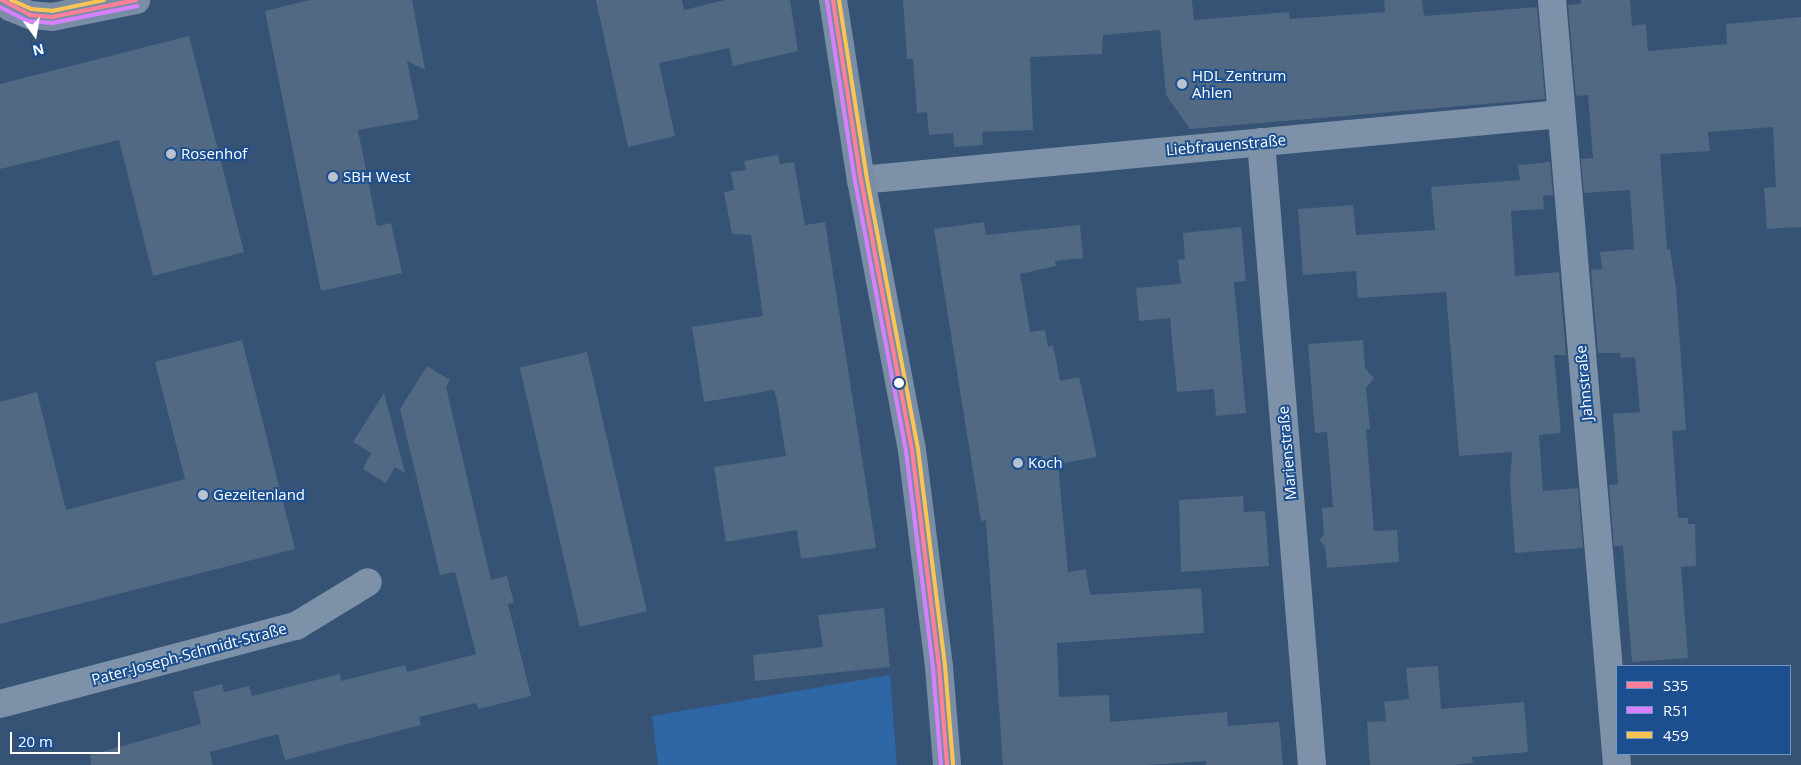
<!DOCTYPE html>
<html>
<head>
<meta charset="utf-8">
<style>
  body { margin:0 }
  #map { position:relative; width:1801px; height:765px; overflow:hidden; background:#365274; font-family:"Open Sans",sans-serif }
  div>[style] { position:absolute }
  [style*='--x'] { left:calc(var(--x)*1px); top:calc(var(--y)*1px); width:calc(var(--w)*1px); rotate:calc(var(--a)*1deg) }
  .green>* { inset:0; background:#2f66a5 }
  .building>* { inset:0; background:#526984; transform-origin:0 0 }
  .street>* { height:28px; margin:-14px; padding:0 14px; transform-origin:14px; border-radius:14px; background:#7d92a8 }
  .secondary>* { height:28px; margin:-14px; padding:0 14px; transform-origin:14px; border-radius:14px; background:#798da4 }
  .bus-1>* { height:4px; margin:-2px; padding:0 2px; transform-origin:2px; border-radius:2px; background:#ff8098 }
  .bus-2>* { height:4px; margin:-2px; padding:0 2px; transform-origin:2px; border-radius:2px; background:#d880ff }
  .bus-3>* { height:4px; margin:-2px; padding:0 2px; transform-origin:2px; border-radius:2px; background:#fcc553 }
  .dots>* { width:14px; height:14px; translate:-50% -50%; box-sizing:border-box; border:2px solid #1b4f8f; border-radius:50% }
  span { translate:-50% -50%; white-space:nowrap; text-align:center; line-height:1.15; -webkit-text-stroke:4px #1b4f8f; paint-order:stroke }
  .poi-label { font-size:15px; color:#fff }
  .left { translate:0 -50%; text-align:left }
  .street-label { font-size:15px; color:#fff }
  .legend { position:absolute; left:1616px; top:665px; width:175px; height:90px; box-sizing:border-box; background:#1b4f8f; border:1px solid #7695bc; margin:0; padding:6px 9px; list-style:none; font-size:15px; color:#fff }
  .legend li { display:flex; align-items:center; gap:10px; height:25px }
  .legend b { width:25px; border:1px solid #7695bc }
  .north { position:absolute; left:10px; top:10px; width:50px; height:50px; -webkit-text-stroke:4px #1b4f8f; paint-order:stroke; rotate:167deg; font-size:14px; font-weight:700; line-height:20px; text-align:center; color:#fff }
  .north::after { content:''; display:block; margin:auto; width:18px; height:22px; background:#fff; clip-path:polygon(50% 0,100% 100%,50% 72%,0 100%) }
  .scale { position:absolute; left:10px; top:732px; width:110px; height:22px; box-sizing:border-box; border:2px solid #fff; border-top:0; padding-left:6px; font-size:15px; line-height:18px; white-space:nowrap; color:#fff; -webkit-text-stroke:4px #1b4f8f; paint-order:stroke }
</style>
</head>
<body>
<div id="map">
  <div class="green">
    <i style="clip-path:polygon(890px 675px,897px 765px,658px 765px,652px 716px)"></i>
  </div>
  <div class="building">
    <i style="clip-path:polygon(310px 0,412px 0,425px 70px,407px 61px,419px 119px,358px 130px,377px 226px,391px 223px,402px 273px,321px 291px,265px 11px)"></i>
    <i style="clip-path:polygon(596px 0,682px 0,684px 10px,725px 0,790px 0,798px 51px,733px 66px,729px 48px,659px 63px,675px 136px,628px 147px)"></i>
    <i style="clip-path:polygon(903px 0,1192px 0,1194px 20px,1289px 12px,1290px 19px,1385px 12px,1384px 0,1422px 0,1424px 16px,1537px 7px,1545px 99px,1190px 129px,1166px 95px,1160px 30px,1103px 35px,1102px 54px,1030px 57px,1033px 130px,982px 132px,983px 145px,954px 147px,953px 133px,929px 135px,927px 112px,917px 113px,913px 59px,907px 59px)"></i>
    <i style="clip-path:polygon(1581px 0,1630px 0,1632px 26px,1646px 24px,1648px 51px,1727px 44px,1726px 24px,1801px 17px,1801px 227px,1767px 229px,1764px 188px,1776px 187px,1773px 127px,1708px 132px,1710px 151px,1660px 154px,1667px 249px,1670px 249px,1676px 288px,1686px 430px,1672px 431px,1678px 518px,1688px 518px,1688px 524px,1695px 524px,1696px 566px,1681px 567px,1688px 658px,1632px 662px,1623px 546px,1614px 546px,1609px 485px,1618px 484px,1613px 414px,1640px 412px,1635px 357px,1620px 358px,1621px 353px,1598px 353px,1591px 270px,1602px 269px,1600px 252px,1634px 249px,1630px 190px,1584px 193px,1581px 159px,1593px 158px,1588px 95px,1576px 96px,1568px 5px,1581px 4px)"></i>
    <i style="clip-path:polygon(189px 36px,244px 252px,153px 276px,119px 140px,0 169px,0 84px)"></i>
    <i style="clip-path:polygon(778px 155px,780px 164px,794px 162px,805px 225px,825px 222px,876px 548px,801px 559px,797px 530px,726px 542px,714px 467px,786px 456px,777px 400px,774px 390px,704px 402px,692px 327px,763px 316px,751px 235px,732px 234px,724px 192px,734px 190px,731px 172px,746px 170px,744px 161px)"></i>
    <i style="clip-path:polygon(1550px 162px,1553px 195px,1543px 196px,1544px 209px,1511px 211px,1515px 276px,1559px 272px,1566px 355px,1554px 355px,1561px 433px,1539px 435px,1543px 491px,1578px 488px,1583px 548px,1515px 553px,1510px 484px,1512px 452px,1459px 456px,1446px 292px,1358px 298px,1356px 271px,1303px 275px,1298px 209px,1353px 205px,1356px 235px,1435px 230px,1431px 187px,1520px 180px,1518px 165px)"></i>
    <i style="clip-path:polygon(984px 222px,986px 235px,1080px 225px,1083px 258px,1055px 261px,1056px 266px,1020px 274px,1030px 332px,1045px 330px,1048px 347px,1053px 345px,1060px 381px,1079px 377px,1097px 457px,1058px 464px,1068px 572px,1086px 569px,1090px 595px,1201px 588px,1204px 633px,1057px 643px,1059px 697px,1109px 695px,1110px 722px,1227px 712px,1228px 726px,1279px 722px,1283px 765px,1206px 765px,1206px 761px,1147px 765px,1003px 765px,986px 520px,981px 521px,934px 229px)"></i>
    <i style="clip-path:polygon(1241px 227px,1246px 281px,1234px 282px,1246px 413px,1216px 416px,1214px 389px,1177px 392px,1170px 318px,1139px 321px,1136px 288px,1181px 284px,1178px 260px,1185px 259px,1183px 233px)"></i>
    <i style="clip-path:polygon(242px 340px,295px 549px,0 624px,0 402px,37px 392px,66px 510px,185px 479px,155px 362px)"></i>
    <i style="clip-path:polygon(1363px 340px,1365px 368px,1374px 378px,1366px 388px,1370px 429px,1366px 429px,1374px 531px,1397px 530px,1399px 562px,1327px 568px,1325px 546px,1319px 540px,1324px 535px,1322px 508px,1333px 507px,1327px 432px,1315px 433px,1308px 344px)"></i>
    <i style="left:587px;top:352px;width:266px;height:69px;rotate:77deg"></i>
    <i style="clip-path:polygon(427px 366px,450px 380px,446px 387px,491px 580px,507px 576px,514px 603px,508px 604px,531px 696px,478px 709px,476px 703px,419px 717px,421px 725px,285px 760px,278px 734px,210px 752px,213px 765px,91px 765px,90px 755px,201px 724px,193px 692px,222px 684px,224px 692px,249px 686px,252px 696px,340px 674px,341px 681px,405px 665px,407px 672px,476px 654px,455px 572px,440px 575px,400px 409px)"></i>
    <i style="clip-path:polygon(384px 393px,405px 473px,395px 467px,386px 483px,363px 469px,371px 453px,353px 442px)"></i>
    <i style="clip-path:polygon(1243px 496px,1244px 512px,1265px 511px,1269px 566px,1181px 572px,1179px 500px)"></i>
    <i style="clip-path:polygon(884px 608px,890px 667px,755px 681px,753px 655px,823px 647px,818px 615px)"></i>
    <i style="clip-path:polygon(1438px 666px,1441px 709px,1524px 702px,1528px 752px,1472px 757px,1473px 763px,1453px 765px,1370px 765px,1367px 722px,1386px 721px,1384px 702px,1409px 699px,1406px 668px)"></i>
  </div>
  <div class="street">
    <i style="--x:1552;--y:0;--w:768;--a:85.14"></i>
    <i style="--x:1261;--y:142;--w:625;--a:85.32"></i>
    <i style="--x:861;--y:180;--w:703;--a:-5.39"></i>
    <i style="--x:0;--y:704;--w:306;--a:-14.8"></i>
    <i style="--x:296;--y:626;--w:84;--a:-31.4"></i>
  </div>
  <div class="secondary">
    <i style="--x:2;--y:0;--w:11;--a:41"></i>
    <i style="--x:10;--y:7;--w:22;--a:22"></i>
    <i style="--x:30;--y:15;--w:22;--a:5"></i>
    <i style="--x:52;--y:17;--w:86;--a:-11.4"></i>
    <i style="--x:833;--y:0;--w:182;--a:81.2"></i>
    <i style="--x:861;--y:180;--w:275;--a:79.3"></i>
    <i style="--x:912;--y:450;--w:219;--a:82.9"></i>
    <i style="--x:939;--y:667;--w:98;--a:85.3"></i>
  </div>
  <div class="bus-1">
    <i style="--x:2;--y:0;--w:32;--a:28"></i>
    <i style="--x:30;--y:15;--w:22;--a:5"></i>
    <i style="--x:52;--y:17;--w:86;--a:-11.4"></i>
    <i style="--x:833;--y:0;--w:182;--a:81.2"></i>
    <i style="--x:861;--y:180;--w:275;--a:79.3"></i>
    <i style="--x:912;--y:450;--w:219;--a:82.9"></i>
    <i style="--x:939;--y:667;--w:98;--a:85.3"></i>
  </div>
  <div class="bus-2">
    <i style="--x:827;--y:1;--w:182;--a:81.2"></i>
    <i style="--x:855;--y:181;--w:275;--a:79.3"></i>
    <i style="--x:906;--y:451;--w:219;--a:82.9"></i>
    <i style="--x:933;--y:668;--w:97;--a:85.3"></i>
    <i style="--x:0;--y:7;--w:31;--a:27"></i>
    <i style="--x:28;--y:21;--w:24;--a:5"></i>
    <i style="--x:52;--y:23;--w:87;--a:-11.3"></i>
  </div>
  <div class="bus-3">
    <i style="--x:11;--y:0;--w:22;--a:24"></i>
    <i style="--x:31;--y:9;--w:21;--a:5"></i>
    <i style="--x:52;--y:11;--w:53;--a:-11.9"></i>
    <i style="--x:839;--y:0;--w:181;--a:81.1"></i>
    <i style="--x:867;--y:179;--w:275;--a:79.3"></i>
    <i style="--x:918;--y:449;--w:219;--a:82.9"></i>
    <i style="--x:945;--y:666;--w:98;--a:85.3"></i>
  </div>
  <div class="dots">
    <i style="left:1182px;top:84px;background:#b9c2ce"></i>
    <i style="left:171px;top:154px;background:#b9c2ce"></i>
    <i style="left:333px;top:177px;background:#b9c2ce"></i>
    <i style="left:899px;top:383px;background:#fff"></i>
    <i style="left:1018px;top:463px;background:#b9c2ce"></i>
    <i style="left:203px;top:495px;background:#b9c2ce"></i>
  </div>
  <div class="poi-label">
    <span class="left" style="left:1192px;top:84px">HDL Zentrum<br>Ahlen</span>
    <span class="left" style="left:181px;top:154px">Rosenhof</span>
    <span class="left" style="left:343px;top:177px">SBH West</span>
    <span class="left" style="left:1028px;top:463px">Koch</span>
    <span class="left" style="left:213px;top:495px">Gezeitenland</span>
  </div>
  <div class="street-label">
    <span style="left:1226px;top:145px;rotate:-5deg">Liebfrauenstraße</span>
    <span style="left:1584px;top:383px;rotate:-95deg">Jahnstraße</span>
    <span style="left:1287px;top:453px;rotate:-95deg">Marienstraße</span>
    <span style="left:189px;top:654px;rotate:-15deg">Pater-Joseph-Schmidt-Straße</span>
  </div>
  <ul class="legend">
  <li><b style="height:6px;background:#ff8098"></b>S35</li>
  <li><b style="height:6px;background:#d880ff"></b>R51</li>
  <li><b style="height:6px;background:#fcc553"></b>459</li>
  </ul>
  <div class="north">N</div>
  <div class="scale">20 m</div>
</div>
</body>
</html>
